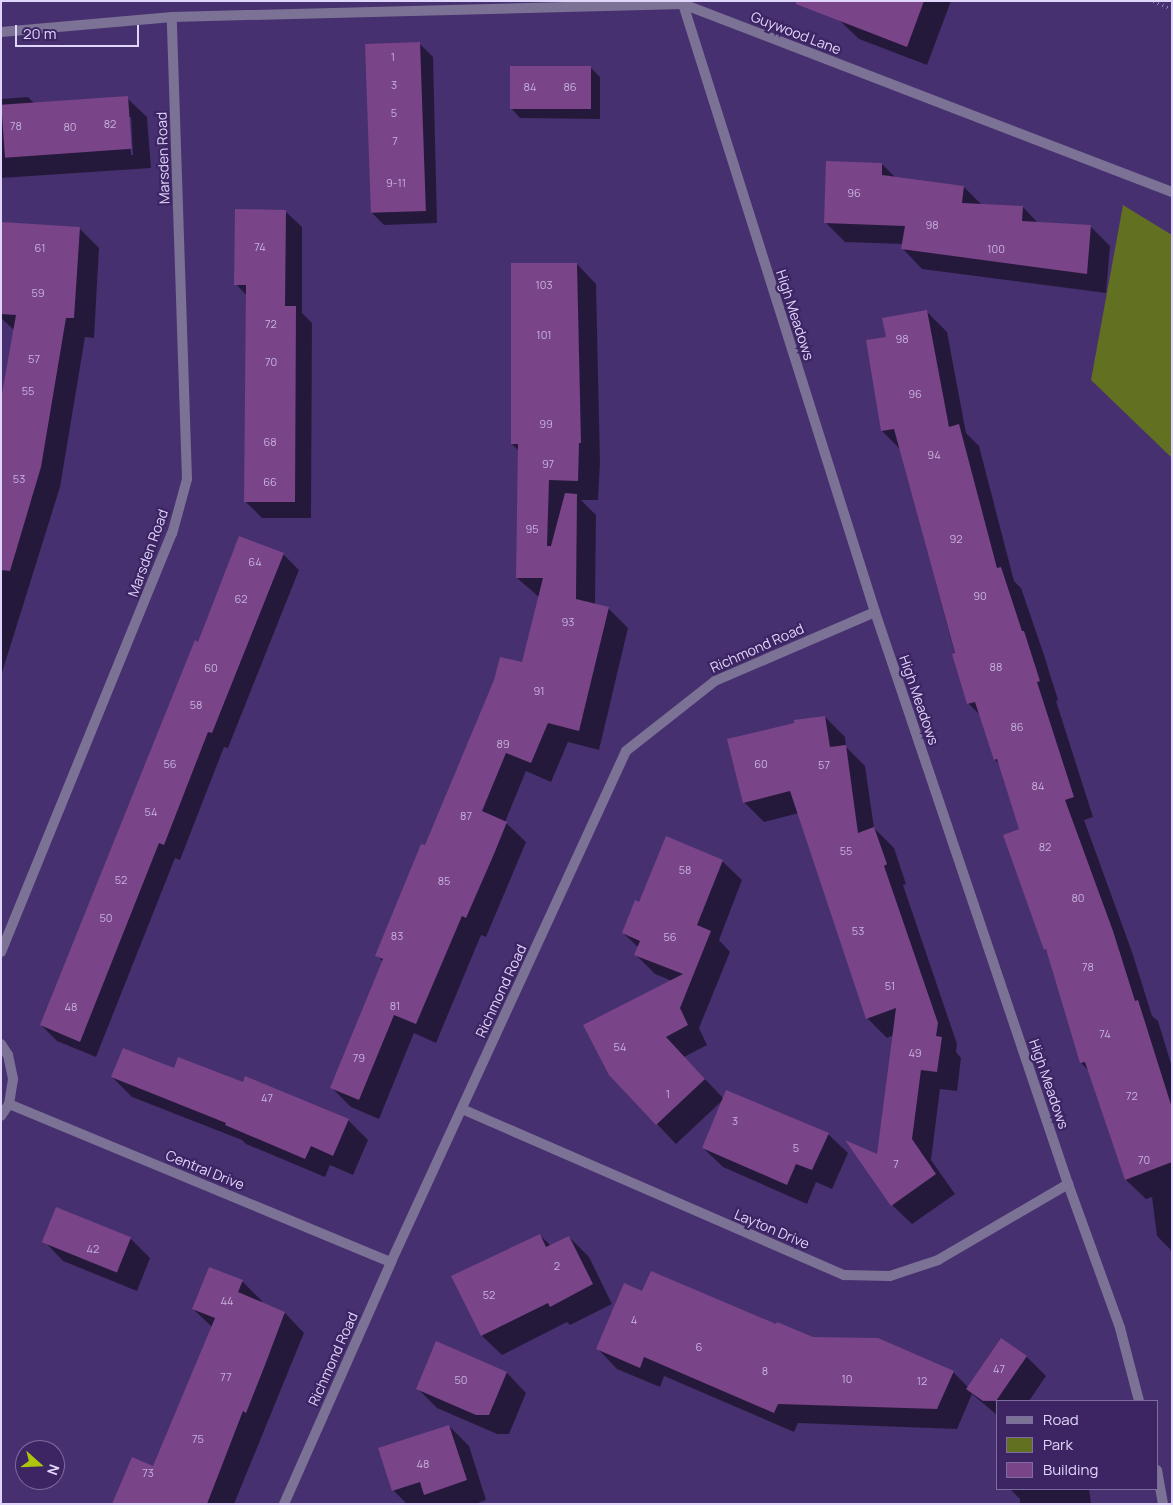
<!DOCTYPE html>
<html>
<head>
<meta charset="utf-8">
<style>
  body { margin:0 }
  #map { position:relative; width:1173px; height:1505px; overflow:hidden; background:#47306f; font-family:Manrope,sans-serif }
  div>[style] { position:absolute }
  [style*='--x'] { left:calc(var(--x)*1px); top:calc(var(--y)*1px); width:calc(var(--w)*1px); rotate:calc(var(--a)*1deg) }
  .green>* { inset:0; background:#627021 }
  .shadow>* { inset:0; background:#0007 }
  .building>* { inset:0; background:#794488; transform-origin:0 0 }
  .path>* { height:3px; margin-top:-1.5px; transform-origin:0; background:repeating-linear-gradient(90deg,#9483b5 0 1px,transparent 0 5px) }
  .street>* { height:10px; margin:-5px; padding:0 5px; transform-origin:5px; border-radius:5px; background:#7c7295 }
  span { translate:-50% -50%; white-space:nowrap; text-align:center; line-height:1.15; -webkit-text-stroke:4.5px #3d2563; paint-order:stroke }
  .number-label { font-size:11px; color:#c6b1de }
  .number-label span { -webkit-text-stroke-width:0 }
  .street-label { font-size:14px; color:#e0d5fb }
  .frame { position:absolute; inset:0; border:2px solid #e0d5fb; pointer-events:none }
  .legend { position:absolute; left:996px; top:1400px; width:162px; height:90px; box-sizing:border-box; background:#3d2563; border:1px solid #7e6ba0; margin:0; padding:6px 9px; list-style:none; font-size:15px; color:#e0d5fb }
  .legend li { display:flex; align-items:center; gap:10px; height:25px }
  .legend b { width:25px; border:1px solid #7e6ba0 }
  .north { position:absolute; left:15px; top:1440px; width:50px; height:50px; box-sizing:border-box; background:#3d2563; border:1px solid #7e6ba0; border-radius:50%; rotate:110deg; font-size:14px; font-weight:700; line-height:20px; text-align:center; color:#e0d5fb }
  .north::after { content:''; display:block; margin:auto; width:18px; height:22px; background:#adc60d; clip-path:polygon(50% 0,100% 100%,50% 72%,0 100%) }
  .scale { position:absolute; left:15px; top:25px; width:124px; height:22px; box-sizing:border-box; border:2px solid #e0d5fb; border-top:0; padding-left:6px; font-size:15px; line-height:18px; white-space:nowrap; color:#e0d5fb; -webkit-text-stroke:4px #3d2563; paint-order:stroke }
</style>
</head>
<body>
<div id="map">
  <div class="green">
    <i style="clip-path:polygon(1123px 205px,1172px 235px,1172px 458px,1091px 380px)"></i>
  </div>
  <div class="shadow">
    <i style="clip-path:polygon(846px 1px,951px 1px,927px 65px,859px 39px,839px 20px)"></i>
    <i style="clip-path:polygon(420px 44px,433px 57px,437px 223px,384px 225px,371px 212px)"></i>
    <i style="clip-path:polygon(590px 67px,600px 77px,600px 119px,520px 118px,511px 108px)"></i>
    <i style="clip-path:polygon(evenodd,28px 97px,36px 105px,127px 98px,147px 117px,151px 168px,1px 178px,1px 99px,28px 97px,128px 117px,131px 117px,133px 155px,131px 155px,128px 117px)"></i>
    <i style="clip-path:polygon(882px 164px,896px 178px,964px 187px,982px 205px,1023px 207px,1038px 223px,1090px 226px,1110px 246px,1106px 293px,922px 269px,903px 249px,903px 244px,845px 242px,826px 223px)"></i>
    <i style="clip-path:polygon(285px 211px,302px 227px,302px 313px,312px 323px,311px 518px,262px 518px,245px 501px,247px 296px,236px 284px)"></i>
    <i style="clip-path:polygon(79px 228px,99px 248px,94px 338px,85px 337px,60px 487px,1px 676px,1px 425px,15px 331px,1px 318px,1px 248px)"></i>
    <i style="clip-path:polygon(577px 264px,596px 284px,600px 462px,598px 500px,581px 500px,596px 515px,595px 605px,608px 608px,628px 628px,599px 750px,568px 742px,551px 782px,526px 771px,505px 822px,526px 842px,486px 937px,481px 935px,436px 1043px,414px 1033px,379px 1119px,351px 1107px,332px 1088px,383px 962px,377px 955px,426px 847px,523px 664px,539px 597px,517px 578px,519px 451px,512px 444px)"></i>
    <i style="clip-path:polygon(927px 312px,947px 332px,966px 433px,979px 446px,1014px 581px,1021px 588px,1043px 652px,1058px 700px,1056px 701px,1093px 817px,1084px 820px,1132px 952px,1152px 1016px,1158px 1021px,1172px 1067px,1172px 1255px,1170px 1249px,1157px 1236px,1152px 1197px,1146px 1199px,1126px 1180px,1089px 1071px,1081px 1063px,1048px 952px,1045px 949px,1021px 830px,1000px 765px,995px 760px,980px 715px,968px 703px,900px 449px,882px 431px,867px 341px,887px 338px)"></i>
    <i style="clip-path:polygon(283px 554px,299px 570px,228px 748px,224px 747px,180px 860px,175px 858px,96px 1057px,57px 1041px,41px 1025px,199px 643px)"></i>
    <i style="clip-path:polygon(825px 717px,845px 737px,846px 747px,865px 766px,874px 828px,894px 848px,906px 884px,903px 885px,957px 1044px,956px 1052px,961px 1058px,957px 1091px,940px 1089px,931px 1160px,955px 1194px,912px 1224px,892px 1205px,878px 1155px,894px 1035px,887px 1038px,867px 1018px,799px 813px,764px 822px,744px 802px)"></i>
    <i style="clip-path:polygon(722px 861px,742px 880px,719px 940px,730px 952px,699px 1028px,707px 1045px,684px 1057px,724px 1099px,676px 1144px,610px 1075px,672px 981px,655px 974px,636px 955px,639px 948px,623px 933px,639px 903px)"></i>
    <i style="clip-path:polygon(174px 1069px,243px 1084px,348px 1120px,368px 1140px,353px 1175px,330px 1165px,325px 1177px,246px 1144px,242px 1140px,132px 1097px,112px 1077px)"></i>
    <i style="clip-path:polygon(828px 1134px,848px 1153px,832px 1189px,816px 1182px,807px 1204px,723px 1167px,703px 1148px)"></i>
    <i style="clip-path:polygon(540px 1235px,551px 1246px,569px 1237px,589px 1257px,612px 1304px,570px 1325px,567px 1322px,502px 1355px,482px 1336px)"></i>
    <i style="clip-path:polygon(130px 1238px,150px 1258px,137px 1291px,63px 1261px,44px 1241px)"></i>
    <i style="clip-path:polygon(242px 1281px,262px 1301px,261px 1303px,285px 1313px,304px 1333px,234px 1504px,114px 1504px,154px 1467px,212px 1327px,193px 1309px)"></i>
    <i style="clip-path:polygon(643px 1292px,777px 1326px,813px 1338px,953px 1372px,969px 1388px,1001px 1340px,1027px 1357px,1046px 1376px,1029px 1401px,997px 1401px,997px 1415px,972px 1394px,957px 1429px,798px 1423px,794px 1432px,664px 1376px,660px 1387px,617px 1369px,598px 1349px)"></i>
    <i style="clip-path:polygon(436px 1343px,507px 1373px,526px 1393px,509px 1434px,497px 1434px,437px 1408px,417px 1388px)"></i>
    <i style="clip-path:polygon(449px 1426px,469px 1446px,486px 1500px,475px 1504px,407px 1504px,393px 1490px)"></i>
    <i style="clip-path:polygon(1010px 1489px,1089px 1489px,1091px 1504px,1020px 1504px,1020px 1499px)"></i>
  </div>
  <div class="building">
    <i style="clip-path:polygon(796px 1px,924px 1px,907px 47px,796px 4px)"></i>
    <i style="left:420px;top:42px;width:169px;height:55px;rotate:88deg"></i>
    <i style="left:510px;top:66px;width:81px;height:43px"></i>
    <i style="left:128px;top:96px;width:53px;height:127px;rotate:86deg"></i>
    <i style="clip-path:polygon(826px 161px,882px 163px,882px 175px,964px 186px,962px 203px,1023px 206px,1022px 221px,1091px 225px,1087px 274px,901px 249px,905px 226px,824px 223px)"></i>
    <i style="clip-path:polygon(235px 209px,286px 210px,285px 306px,296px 306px,295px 502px,244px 502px,246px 285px,234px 285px)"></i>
    <i style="clip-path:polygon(1px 222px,80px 227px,74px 318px,66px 318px,41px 467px,10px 571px,1px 570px,1px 399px,16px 315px,1px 314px)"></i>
    <i style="clip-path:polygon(511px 263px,577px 263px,581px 443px,579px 443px,578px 481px,549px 480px,547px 546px,551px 546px,565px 493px,577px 494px,576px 599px,609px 607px,579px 731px,548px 723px,531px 763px,506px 753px,482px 811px,507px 822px,494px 854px,466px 918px,462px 916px,416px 1024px,394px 1015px,359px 1100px,330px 1088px,383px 959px,375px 956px,421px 844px,425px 845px,494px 680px,500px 657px,522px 662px,543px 578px,516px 578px,518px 444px,511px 444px)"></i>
    <i style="clip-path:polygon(927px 310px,949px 427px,959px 424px,997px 568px,1001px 567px,1022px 631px,1024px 631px,1040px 681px,1037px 682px,1074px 797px,1065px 800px,1113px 931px,1135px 1001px,1138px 1000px,1172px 1108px,1172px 1162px,1125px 1180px,1085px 1062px,1080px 1063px,1046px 949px,1044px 950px,1003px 835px,1019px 829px,997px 759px,994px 760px,975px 702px,967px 704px,952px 654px,955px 653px,894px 429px,881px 431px,866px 340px,886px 337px,882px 318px)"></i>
    <i style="clip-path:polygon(239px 536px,284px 553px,212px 733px,208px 732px,164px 845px,159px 843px,80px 1042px,40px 1025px,195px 640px,198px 642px)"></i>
    <i style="clip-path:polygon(825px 716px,830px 747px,846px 745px,858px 833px,874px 827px,887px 864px,884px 866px,938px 1023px,936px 1036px,942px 1037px,937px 1072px,921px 1070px,912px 1139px,936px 1174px,891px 1206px,845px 1140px,877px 1154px,896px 1008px,866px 1019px,790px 791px,743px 803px,727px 739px,794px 723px,794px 720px)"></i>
    <i style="clip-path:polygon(666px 836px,723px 860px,697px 925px,711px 931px,680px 1008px,688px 1025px,666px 1037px,705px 1079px,656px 1125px,609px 1075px,583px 1025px,683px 974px,634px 955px,640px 941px,622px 933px,635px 900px,639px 902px)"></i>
    <i style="clip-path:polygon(123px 1048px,174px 1068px,178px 1057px,243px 1082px,245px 1076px,349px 1119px,333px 1156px,311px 1146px,305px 1159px,225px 1125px,226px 1123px,111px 1077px)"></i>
    <i style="clip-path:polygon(726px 1090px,829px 1133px,812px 1170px,796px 1164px,787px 1185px,702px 1148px)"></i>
    <i style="left:56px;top:1207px;width:81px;height:38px;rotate:22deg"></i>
    <i style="clip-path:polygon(540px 1234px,546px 1247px,569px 1236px,593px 1284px,550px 1307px,548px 1303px,481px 1336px,451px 1276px)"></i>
    <i style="clip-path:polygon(209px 1267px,243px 1280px,238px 1292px,285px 1312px,265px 1365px,246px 1413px,243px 1411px,207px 1504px,112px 1504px,132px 1457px,153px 1466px,215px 1318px,192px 1309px)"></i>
    <i style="clip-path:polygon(651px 1271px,776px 1324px,777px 1322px,813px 1337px,878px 1338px,954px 1371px,937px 1409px,778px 1404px,774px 1413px,644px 1357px,640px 1368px,596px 1349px,624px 1283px,642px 1291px)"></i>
    <i style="clip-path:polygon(1001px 1338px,1027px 1356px,996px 1401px,983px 1401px,966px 1389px)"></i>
    <i style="clip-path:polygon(436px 1341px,507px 1372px,489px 1415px,476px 1415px,416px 1389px)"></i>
    <i style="clip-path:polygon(449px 1425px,467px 1480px,424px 1495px,420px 1482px,392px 1491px,378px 1448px)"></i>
  </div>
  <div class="path">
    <i style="--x:1153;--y:1;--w:21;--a:23"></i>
  </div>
  <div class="street">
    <i style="--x:683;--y:4;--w:638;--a:72.47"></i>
    <i style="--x:875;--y:612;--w:604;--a:71.35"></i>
    <i style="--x:1068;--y:1184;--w:153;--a:70.1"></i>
    <i style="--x:1120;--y:1328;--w:75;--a:75.4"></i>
    <i style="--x:1;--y:32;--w:172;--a:-5"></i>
    <i style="--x:172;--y:17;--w:511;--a:-1.46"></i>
    <i style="--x:683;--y:4;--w:524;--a:21.03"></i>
    <i style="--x:1;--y:952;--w:452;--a:-67.8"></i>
    <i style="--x:172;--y:534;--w:57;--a:-74.7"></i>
    <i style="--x:187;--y:479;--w:462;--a:-91.9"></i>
    <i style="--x:1;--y:1044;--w:13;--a:58"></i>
    <i style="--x:8;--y:1055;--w:25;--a:78"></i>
    <i style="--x:13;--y:1079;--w:25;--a:99"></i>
    <i style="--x:9;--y:1104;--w:14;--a:124"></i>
    <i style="--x:9;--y:1104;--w:413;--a:22.5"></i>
    <i style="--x:462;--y:1109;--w:417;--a:23.5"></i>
    <i style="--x:844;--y:1275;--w:46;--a:1.2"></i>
    <i style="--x:890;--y:1276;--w:51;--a:-18.4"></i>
    <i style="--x:938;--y:1260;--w:151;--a:-30.3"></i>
    <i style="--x:1157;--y:1470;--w:35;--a:80"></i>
    <i style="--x:284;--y:1504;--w:265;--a:-66.1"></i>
    <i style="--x:391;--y:1262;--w:562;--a:-65.3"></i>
    <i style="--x:626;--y:751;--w:113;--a:-38.2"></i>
    <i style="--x:715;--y:681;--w:174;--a:-23.3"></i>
  </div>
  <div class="number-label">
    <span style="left:393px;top:57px">1</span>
    <span style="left:394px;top:85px">3</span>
    <span style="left:530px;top:87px">84</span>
    <span style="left:570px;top:87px">86</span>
    <span style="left:394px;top:113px">5</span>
    <span style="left:110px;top:124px">82</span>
    <span style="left:16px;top:126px">78</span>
    <span style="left:70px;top:127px">80</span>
    <span style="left:395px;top:141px">7</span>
    <span style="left:396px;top:183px">9-11</span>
    <span style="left:854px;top:193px">96</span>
    <span style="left:932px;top:225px">98</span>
    <span style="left:260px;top:247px">74</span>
    <span style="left:40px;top:248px">61</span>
    <span style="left:996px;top:249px">100</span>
    <span style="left:544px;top:285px">103</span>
    <span style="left:38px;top:293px">59</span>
    <span style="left:271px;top:324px">72</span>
    <span style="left:544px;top:335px">101</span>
    <span style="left:902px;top:339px">98</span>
    <span style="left:34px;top:359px">57</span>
    <span style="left:271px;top:362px">70</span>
    <span style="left:28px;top:391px">55</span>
    <span style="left:915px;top:394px">96</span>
    <span style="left:546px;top:424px">99</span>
    <span style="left:270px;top:442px">68</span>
    <span style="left:934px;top:455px">94</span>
    <span style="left:548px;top:464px">97</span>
    <span style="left:19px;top:479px">53</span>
    <span style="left:270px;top:482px">66</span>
    <span style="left:532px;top:529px">95</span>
    <span style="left:956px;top:539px">92</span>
    <span style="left:255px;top:562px">64</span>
    <span style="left:980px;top:596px">90</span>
    <span style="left:241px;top:599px">62</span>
    <span style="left:568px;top:622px">93</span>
    <span style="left:996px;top:667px">88</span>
    <span style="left:211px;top:668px">60</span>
    <span style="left:539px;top:691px">91</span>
    <span style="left:196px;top:705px">58</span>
    <span style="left:1017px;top:727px">86</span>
    <span style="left:503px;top:744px">89</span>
    <span style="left:170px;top:764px">56</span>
    <span style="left:761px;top:764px">60</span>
    <span style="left:824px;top:765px">57</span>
    <span style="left:1038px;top:786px">84</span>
    <span style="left:151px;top:812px">54</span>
    <span style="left:466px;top:816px">87</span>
    <span style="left:1045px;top:847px">82</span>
    <span style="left:846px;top:851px">55</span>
    <span style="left:685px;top:870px">58</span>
    <span style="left:121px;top:880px">52</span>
    <span style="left:444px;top:881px">85</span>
    <span style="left:1078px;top:898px">80</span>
    <span style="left:106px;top:918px">50</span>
    <span style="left:858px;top:931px">53</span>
    <span style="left:397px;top:936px">83</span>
    <span style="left:670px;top:937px">56</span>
    <span style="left:1088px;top:967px">78</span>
    <span style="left:890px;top:986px">51</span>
    <span style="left:395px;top:1006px">81</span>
    <span style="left:71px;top:1007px">48</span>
    <span style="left:1105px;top:1034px">74</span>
    <span style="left:620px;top:1047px">54</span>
    <span style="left:915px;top:1053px">49</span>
    <span style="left:359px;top:1058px">79</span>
    <span style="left:668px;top:1094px">1</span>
    <span style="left:1132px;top:1096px">72</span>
    <span style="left:267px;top:1098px">47</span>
    <span style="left:735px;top:1121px">3</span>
    <span style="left:796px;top:1148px">5</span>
    <span style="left:1144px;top:1160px">70</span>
    <span style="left:896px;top:1164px">7</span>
    <span style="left:93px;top:1249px">42</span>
    <span style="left:557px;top:1266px">2</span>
    <span style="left:489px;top:1295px">52</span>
    <span style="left:227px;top:1301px">44</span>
    <span style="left:634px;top:1320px">4</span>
    <span style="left:699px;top:1347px">6</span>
    <span style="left:999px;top:1369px">47</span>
    <span style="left:765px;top:1371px">8</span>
    <span style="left:226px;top:1377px">77</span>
    <span style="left:847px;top:1379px">10</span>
    <span style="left:461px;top:1380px">50</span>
    <span style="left:922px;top:1381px">12</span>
    <span style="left:198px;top:1439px">75</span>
    <span style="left:423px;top:1464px">48</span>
    <span style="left:148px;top:1473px">73</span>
  </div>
  <div class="street-label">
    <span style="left:796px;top:33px;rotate:21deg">Guywood Lane</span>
    <span style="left:163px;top:158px;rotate:-92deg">Marsden Road</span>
    <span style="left:795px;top:315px;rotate:72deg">High Meadows</span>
    <span style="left:148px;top:553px;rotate:-70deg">Marsden Road</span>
    <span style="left:757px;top:648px;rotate:-24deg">Richmond Road</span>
    <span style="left:919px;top:700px;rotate:71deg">High Meadows</span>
    <span style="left:501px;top:991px;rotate:-65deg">Richmond Road</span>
    <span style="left:1049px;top:1084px;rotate:71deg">High Meadows</span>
    <span style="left:205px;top:1170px;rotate:22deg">Central Drive</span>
    <span style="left:772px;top:1229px;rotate:23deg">Layton Drive</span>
    <span style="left:333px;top:1359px;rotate:-66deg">Richmond Road</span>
  </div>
  <div class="frame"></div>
  <ul class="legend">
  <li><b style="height:6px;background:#7c7295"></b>Road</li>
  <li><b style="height:14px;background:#627021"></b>Park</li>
  <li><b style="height:14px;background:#794488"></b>Building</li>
  </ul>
  <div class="north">N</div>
  <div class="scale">20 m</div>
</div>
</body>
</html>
